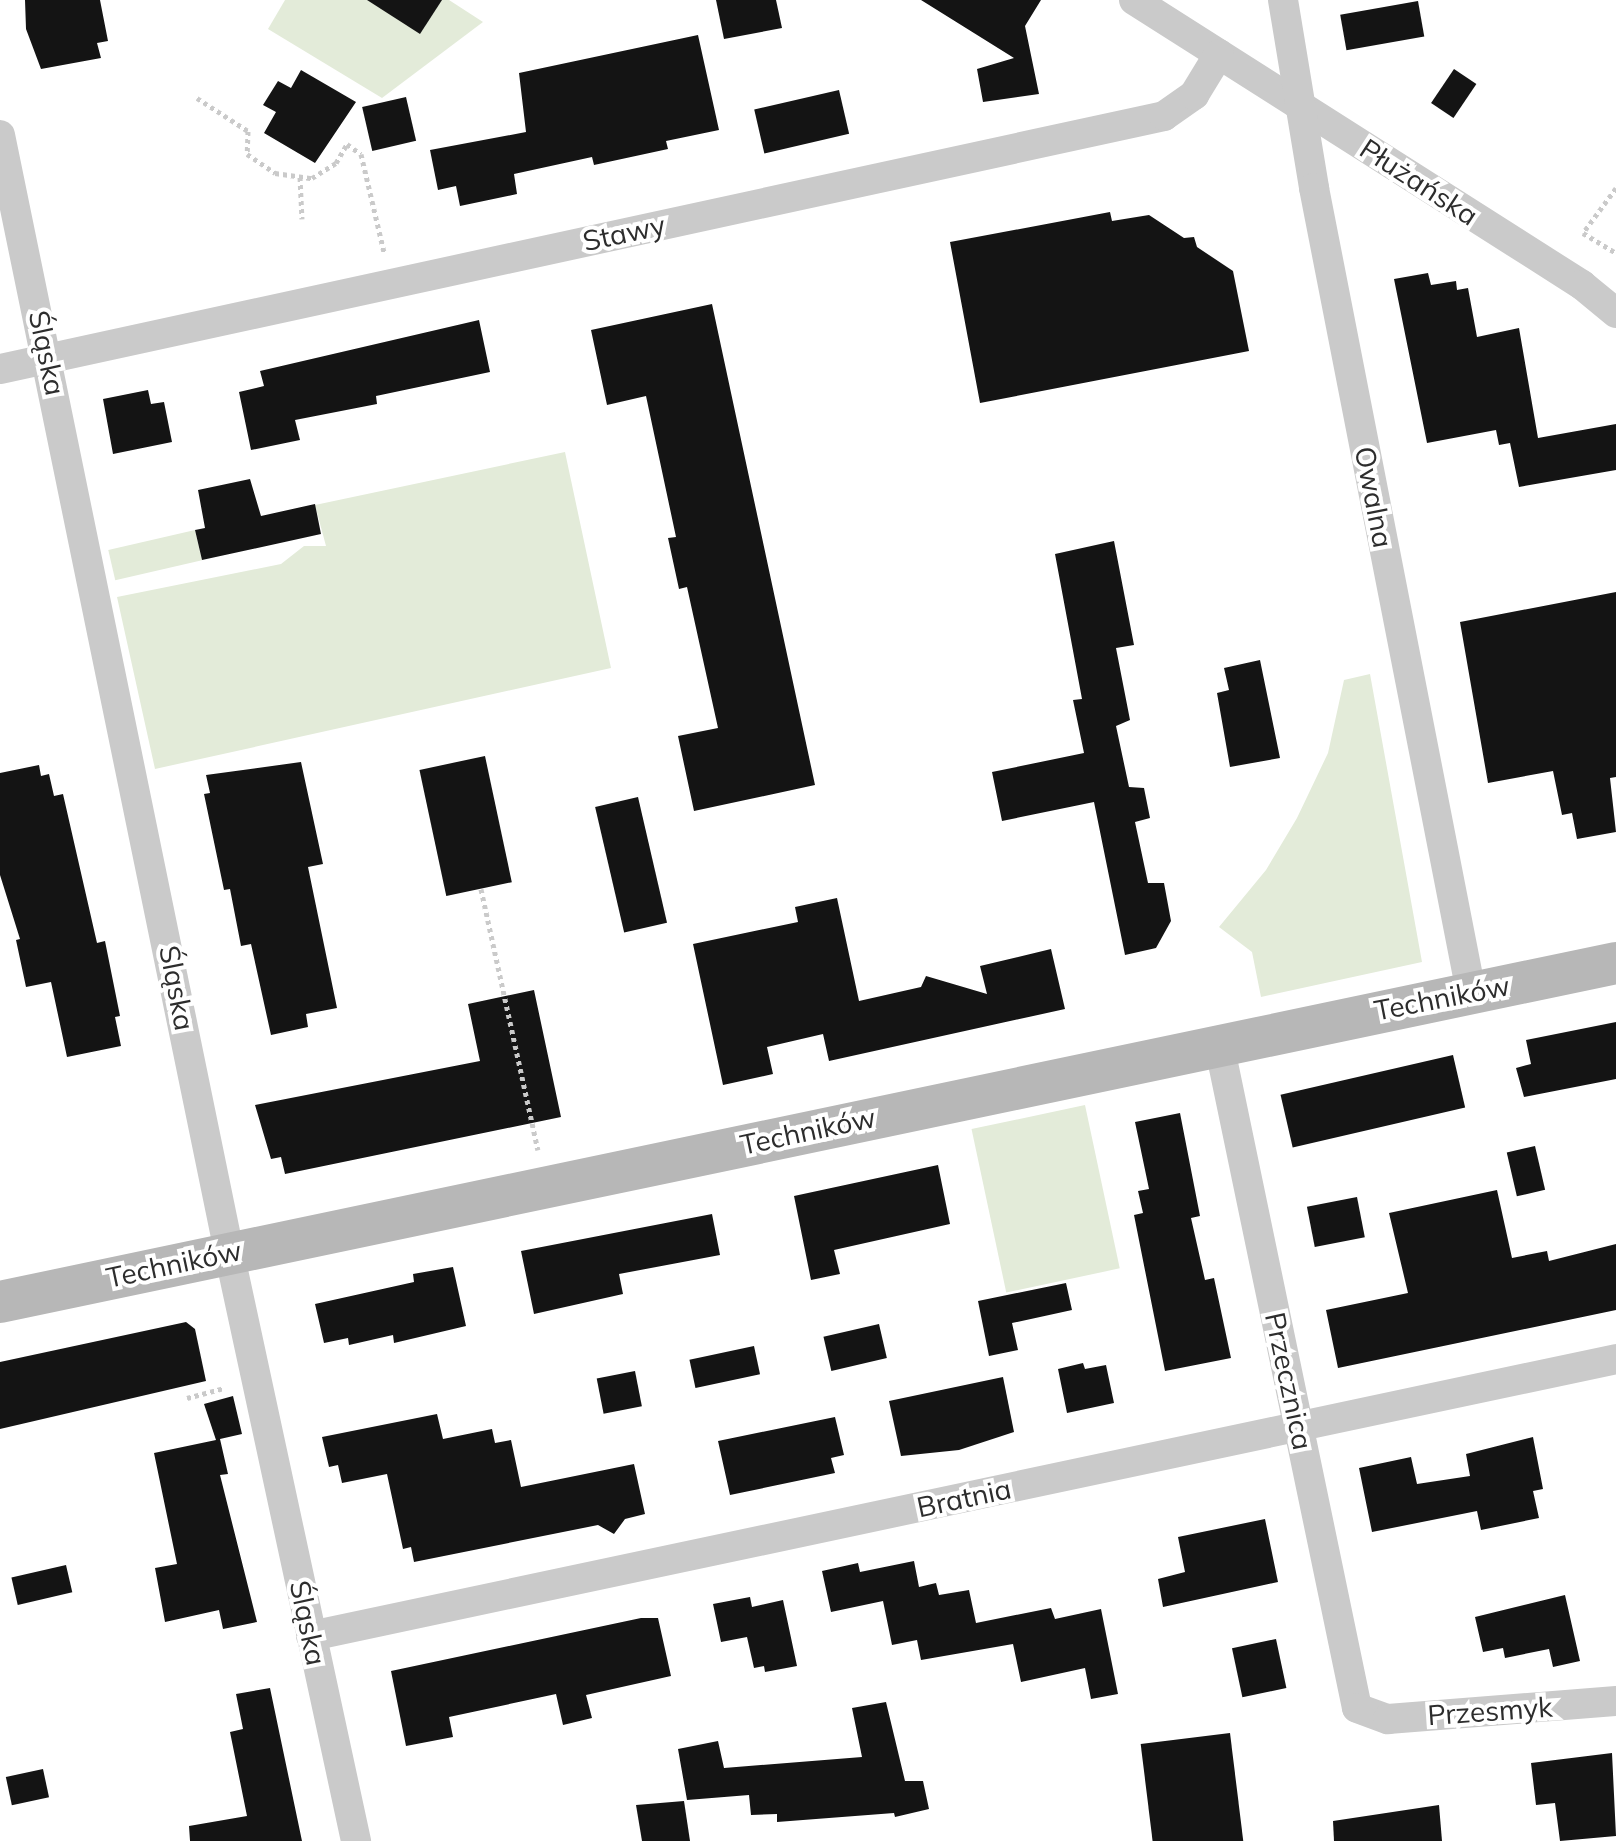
<!DOCTYPE html>
<html>
<head>
<meta charset="utf-8">
<style>
  body { margin:0 }
  #map { position:relative; width:1616px; height:1841px; overflow:hidden; background:#fff; font-family:Mulish,sans-serif }
  div>[style] { position:absolute }
  [style*='--x'] { left:calc(var(--x)*1px); top:calc(var(--y)*1px); width:calc(var(--w)*1px); rotate:calc(var(--a)*1deg) }
  .green>* { inset:0; background:#e3ebd9; transform-origin:0 0 }
  .building>* { inset:0; background:#141414; transform-origin:0 0 }
  .path>* { height:5px; margin-top:-2.5px; transform-origin:0; background:repeating-linear-gradient(90deg,#cacaca 0 4px,transparent 0 8px) }
  .street>* { height:30px; margin:-15px; padding:0 15px; transform-origin:15px; border-radius:15px; background:#cacaca }
  .secondary>* { height:42px; margin:-21px; padding:0 21px; transform-origin:21px; border-radius:21px; background:#b7b7b7 }
  span { translate:-50% -50%; white-space:nowrap; text-align:center; line-height:1.15; -webkit-text-stroke:8px #fff; paint-order:stroke }
  .street-label { font-size:28px; color:#2d2d2d }
</style>
</head>
<body>
<div id="map">
  <div class="green">
    <i style="clip-path:polygon(285px 0,449px 0,483px 22px,382px 98px,268px 29px)"></i>
    <i style="clip-path:polygon(565px 452px,611px 668px,155px 769px,117px 597px,281px 564px,304px 546px,326px 546px,315px 505px)"></i>
    <i style="left:195px;top:530px;width:31px;height:89px;rotate:77deg"></i>
    <i style="clip-path:polygon(1370px 674px,1422px 962px,1261px 997px,1252px 952px,1219px 927px,1266px 870px,1297px 818px,1328px 753px,1344px 680px)"></i>
    <i style="left:1085px;top:1105px;width:167px;height:116px;rotate:78deg"></i>
  </div>
  <div class="building">
    <i style="clip-path:polygon(25px 0,100px 0,108px 41px,97px 43px,101px 58px,41px 69px,26px 29px)"></i>
    <i style="clip-path:polygon(367px 0,442px 0,420px 34px)"></i>
    <i style="clip-path:polygon(716px 0,776px 0,782px 28px,724px 39px)"></i>
    <i style="clip-path:polygon(921px 0,1041px 0,1025px 26px,1039px 94px,983px 102px,977px 69px,1014px 58px)"></i>
    <i style="left:1418px;top:1px;width:36px;height:79px;rotate:80deg"></i>
    <i style="clip-path:polygon(698px 35px,719px 130px,666px 141px,668px 149px,594px 165px,592px 157px,514px 174px,517px 194px,460px 206px,456px 186px,438px 190px,430px 150px,526px 132px,519px 73px)"></i>
    <i style="left:1454px;top:69px;width:27px;height:41px;rotate:34deg"></i>
    <i style="clip-path:polygon(301px 70px,356px 102px,315px 163px,264px 133px,276px 112px,263px 105px,278px 81px,291px 88px)"></i>
    <i style="left:839px;top:90px;width:45px;height:87px;rotate:77deg"></i>
    <i style="left:406px;top:97px;width:45px;height:45px;rotate:77deg"></i>
    <i style="clip-path:polygon(1110px 212px,1112px 221px,1149px 215px,1184px 238px,1194px 237px,1197px 247px,1233px 271px,1249px 351px,980px 403px,950px 242px)"></i>
    <i style="clip-path:polygon(1428px 273px,1431px 285px,1456px 281px,1457px 290px,1468px 288px,1477px 337px,1519px 328px,1538px 438px,1616px 424px,1616px 470px,1519px 487px,1510px 443px,1499px 445px,1496px 430px,1427px 443px,1394px 279px)"></i>
    <i style="clip-path:polygon(712px 304px,815px 785px,694px 811px,678px 736px,718px 728px,687px 587px,679px 589px,668px 538px,676px 537px,646px 396px,607px 405px,591px 330px)"></i>
    <i style="clip-path:polygon(479px 320px,490px 372px,376px 396px,377px 404px,295px 420px,300px 440px,251px 450px,239px 392px,264px 386px,260px 371px)"></i>
    <i style="clip-path:polygon(148px 390px,151px 404px,164px 402px,172px 442px,113px 454px,103px 399px)"></i>
    <i style="clip-path:polygon(250px 479px,261px 516px,315px 504px,321px 534px,202px 560px,195px 530px,205px 528px,198px 490px)"></i>
    <i style="clip-path:polygon(1114px 541px,1134px 645px,1116px 648px,1130px 720px,1116px 726px,1129px 787px,1144px 788px,1150px 818px,1135px 822px,1148px 883px,1164px 883px,1171px 921px,1156px 948px,1125px 955px,1094px 802px,1002px 821px,992px 772px,1084px 753px,1073px 700px,1082px 699px,1055px 554px)"></i>
    <i style="clip-path:polygon(1616px 592px,1616px 777px,1610px 778px,1616px 832px,1577px 839px,1572px 813px,1562px 815px,1553px 771px,1488px 783px,1460px 622px)"></i>
    <i style="clip-path:polygon(1260px 660px,1280px 758px,1230px 767px,1217px 693px,1229px 690px,1224px 668px)"></i>
    <i style="left:485px;top:756px;width:129px;height:67px;rotate:78deg"></i>
    <i style="clip-path:polygon(301px 762px,323px 864px,308px 867px,337px 1008px,306px 1014px,308px 1027px,271px 1035px,251px 944px,241px 946px,230px 889px,224px 890px,204px 794px,210px 793px,206px 775px)"></i>
    <i style="clip-path:polygon(39px 765px,41px 776px,49px 774px,54px 796px,63px 794px,97px 943px,105px 941px,120px 1016px,115px 1017px,121px 1046px,67px 1057px,51px 982px,26px 987px,16px 940px,20px 939px,0 875px,0 773px)"></i>
    <i style="left:638px;top:797px;width:129px;height:44px;rotate:77deg"></i>
    <i style="clip-path:polygon(837px 898px,859px 1001px,921px 987px,926px 976px,987px 994px,980px 966px,1051px 949px,1065px 1009px,829px 1061px,823px 1034px,767px 1047px,773px 1074px,723px 1085px,693px 944px,798px 922px,795px 907px)"></i>
    <i style="clip-path:polygon(534px 990px,561px 1117px,285px 1174px,281px 1157px,271px 1159px,255px 1105px,480px 1061px,468px 1004px)"></i>
    <i style="clip-path:polygon(1616px 1022px,1616px 1079px,1524px 1097px,1516px 1068px,1531px 1064px,1526px 1040px)"></i>
    <i style="left:1453px;top:1055px;width:54px;height:177px;rotate:77deg"></i>
    <i style="clip-path:polygon(1180px 1113px,1200px 1216px,1191px 1218px,1205px 1280px,1214px 1278px,1231px 1358px,1165px 1371px,1134px 1215px,1143px 1213px,1138px 1191px,1149px 1189px,1135px 1122px)"></i>
    <i style="left:1535px;top:1146px;width:45px;height:29px;rotate:77deg"></i>
    <i style="clip-path:polygon(938px 1165px,950px 1224px,834px 1250px,840px 1274px,811px 1280px,794px 1196px)"></i>
    <i style="clip-path:polygon(1497px 1190px,1512px 1258px,1547px 1251px,1549px 1261px,1616px 1244px,1616px 1310px,1338px 1368px,1326px 1310px,1408px 1293px,1389px 1213px)"></i>
    <i style="left:1357px;top:1197px;width:41px;height:51px;rotate:79deg"></i>
    <i style="clip-path:polygon(712px 1214px,720px 1255px,619px 1274px,623px 1294px,534px 1314px,521px 1251px)"></i>
    <i style="clip-path:polygon(453px 1267px,466px 1326px,394px 1343px,393px 1335px,349px 1345px,348px 1338px,324px 1343px,315px 1304px,414px 1282px,413px 1274px)"></i>
    <i style="clip-path:polygon(1066px 1283px,1072px 1310px,1012px 1323px,1018px 1350px,989px 1356px,978px 1301px)"></i>
    <i style="clip-path:polygon(186px 1322px,195px 1329px,206px 1381px,0 1429px,0 1362px)"></i>
    <i style="left:879px;top:1324px;width:35px;height:57px;rotate:77deg"></i>
    <i style="left:754px;top:1346px;width:29px;height:66px;rotate:78deg"></i>
    <i style="clip-path:polygon(1083px 1363px,1085px 1369px,1106px 1365px,1114px 1403px,1067px 1413px,1058px 1369px)"></i>
    <i style="left:635px;top:1371px;width:36px;height:39px;rotate:79deg"></i>
    <i style="clip-path:polygon(1003px 1377px,1014px 1432px,959px 1450px,901px 1456px,889px 1401px)"></i>
    <i style="clip-path:polygon(233px 1396px,242px 1434px,220px 1439px,228px 1474px,220px 1475px,257px 1622px,223px 1629px,219px 1610px,165px 1622px,155px 1568px,177px 1564px,154px 1453px,216px 1440px,204px 1404px)"></i>
    <i style="clip-path:polygon(437px 1414px,443px 1439px,492px 1429px,495px 1443px,511px 1440px,521px 1487px,634px 1464px,645px 1514px,625px 1519px,614px 1534px,598px 1525px,414px 1562px,411px 1547px,403px 1549px,387px 1474px,342px 1483px,338px 1465px,329px 1467px,322px 1437px)"></i>
    <i style="clip-path:polygon(835px 1417px,844px 1455px,831px 1458px,835px 1473px,730px 1495px,718px 1441px)"></i>
    <i style="clip-path:polygon(1533px 1437px,1543px 1489px,1533px 1491px,1539px 1518px,1481px 1530px,1477px 1511px,1372px 1532px,1359px 1468px,1411px 1457px,1417px 1484px,1470px 1476px,1466px 1454px)"></i>
    <i style="clip-path:polygon(1265px 1519px,1278px 1582px,1163px 1607px,1158px 1579px,1185px 1572px,1178px 1537px)"></i>
    <i style="clip-path:polygon(914px 1561px,919px 1587px,936px 1583px,939px 1595px,969px 1590px,976px 1623px,1051px 1608px,1055px 1619px,1101px 1609px,1118px 1694px,1091px 1699px,1085px 1668px,1021px 1682px,1013px 1644px,921px 1660px,917px 1640px,892px 1645px,883px 1601px,831px 1612px,822px 1571px,858px 1563px,860px 1572px)"></i>
    <i style="left:66px;top:1565px;width:28px;height:56px;rotate:77deg"></i>
    <i style="clip-path:polygon(1565px 1595px,1580px 1661px,1553px 1667px,1549px 1649px,1505px 1658px,1503px 1648px,1483px 1652px,1475px 1617px)"></i>
    <i style="clip-path:polygon(750px 1597px,752px 1607px,783px 1600px,797px 1666px,765px 1672px,764px 1666px,754px 1668px,747px 1637px,721px 1642px,713px 1604px)"></i>
    <i style="clip-path:polygon(641px 1618px,658px 1618px,671px 1676px,586px 1695px,592px 1718px,563px 1725px,556px 1694px,449px 1717px,453px 1737px,406px 1746px,391px 1671px)"></i>
    <i style="left:1276px;top:1639px;width:50px;height:45px;rotate:78deg"></i>
    <i style="clip-path:polygon(270px 1688px,302px 1841px,190px 1841px,189px 1826px,247px 1816px,230px 1732px,243px 1729px,236px 1694px)"></i>
    <i style="clip-path:polygon(886px 1702px,905px 1781px,923px 1781px,929px 1809px,895px 1817px,894px 1813px,777px 1822px,777px 1814px,751px 1815px,749px 1795px,687px 1800px,678px 1749px,718px 1741px,724px 1768px,862px 1757px,852px 1708px)"></i>
    <i style="left:1230px;top:1733px;width:109px;height:90px;rotate:83deg"></i>
    <i style="clip-path:polygon(1612px 1753px,1616px 1836px,1560px 1841px,1555px 1803px,1536px 1805px,1531px 1763px)"></i>
    <i style="left:43px;top:1769px;width:29px;height:38px;rotate:78deg"></i>
    <i style="clip-path:polygon(684px 1801px,690px 1841px,642px 1841px,636px 1805px)"></i>
    <i style="clip-path:polygon(1439px 1805px,1442px 1841px,1334px 1841px,1333px 1821px)"></i>
  </div>
  <div class="path">
    <i style="--x:197;--y:98;--w:61;--a:32.9"></i>
    <i style="--x:248;--y:131;--w:23;--a:92"></i>
    <i style="--x:247;--y:154;--w:34;--a:34"></i>
    <i style="--x:275;--y:173;--w:37;--a:8"></i>
    <i style="--x:312;--y:178;--w:28;--a:-32"></i>
    <i style="--x:336;--y:163;--w:22;--a:-60"></i>
    <i style="--x:347;--y:144;--w:17;--a:36"></i>
    <i style="--x:361;--y:154;--w:101;--a:76.8"></i>
    <i style="--x:300;--y:177;--w:42;--a:87.3"></i>
    <i style="--x:1616;--y:188;--w:56;--a:126.3"></i>
    <i style="--x:1583;--y:233;--w:39;--a:31"></i>
    <i style="--x:481;--y:889;--w:267;--a:77.7"></i>
    <i style="--x:187;--y:1398;--w:38;--a:-15"></i>
  </div>
  <div class="street">
    <i style="--x:1134;--y:0;--w:531;--a:32.46"></i>
    <i style="--x:1582;--y:285;--w:44;--a:39.5"></i>
    <i style="--x:1283;--y:0;--w:191;--a:80.6"></i>
    <i style="--x:1314;--y:188;--w:819;--a:78.95"></i>
    <i style="--x:0;--y:135;--w:1140;--a:78.41"></i>
    <i style="--x:229;--y:1252;--w:603;--a:77.83"></i>
    <i style="--x:0;--y:369;--w:1191;--a:-12.26"></i>
    <i style="--x:1164;--y:116;--w:37;--a:-35"></i>
    <i style="--x:1194;--y:95;--w:48;--a:-58.6"></i>
    <i style="--x:1219;--y:1044;--w:678;--a:78.26"></i>
    <i style="--x:1357;--y:1708;--w:33;--a:20"></i>
    <i style="--x:1388;--y:1719;--w:229;--a:-4.5"></i>
    <i style="--x:311;--y:1636;--w:1334;--a:-11.98"></i>
  </div>
  <div class="secondary">
    <i style="--x:0;--y:1302;--w:1651;--a:-11.85"></i>
  </div>
  <div class="street-label">
    <span style="left:1419px;top:182px;rotate:33deg">Płużańska</span>
    <span style="left:624px;top:233px;rotate:-12deg">Stawy</span>
    <span style="left:47px;top:353px;rotate:78deg">Śląska</span>
    <span style="left:1374px;top:497px;rotate:79deg">Owalna</span>
    <span style="left:177px;top:988px;rotate:79deg">Śląska</span>
    <span style="left:1442px;top:998px;rotate:-11deg">Techników</span>
    <span style="left:808px;top:1131px;rotate:-12deg">Techników</span>
    <span style="left:174px;top:1264px;rotate:-12deg">Techników</span>
    <span style="left:1289px;top:1381px;rotate:78deg">Przecznica</span>
    <span style="left:964px;top:1498px;rotate:-12deg">Bratnia</span>
    <span style="left:308px;top:1623px;rotate:78deg">Śląska</span>
    <span style="left:1490px;top:1711px;rotate:-4deg">Przesmyk</span>
  </div>
</div>
</body>
</html>
